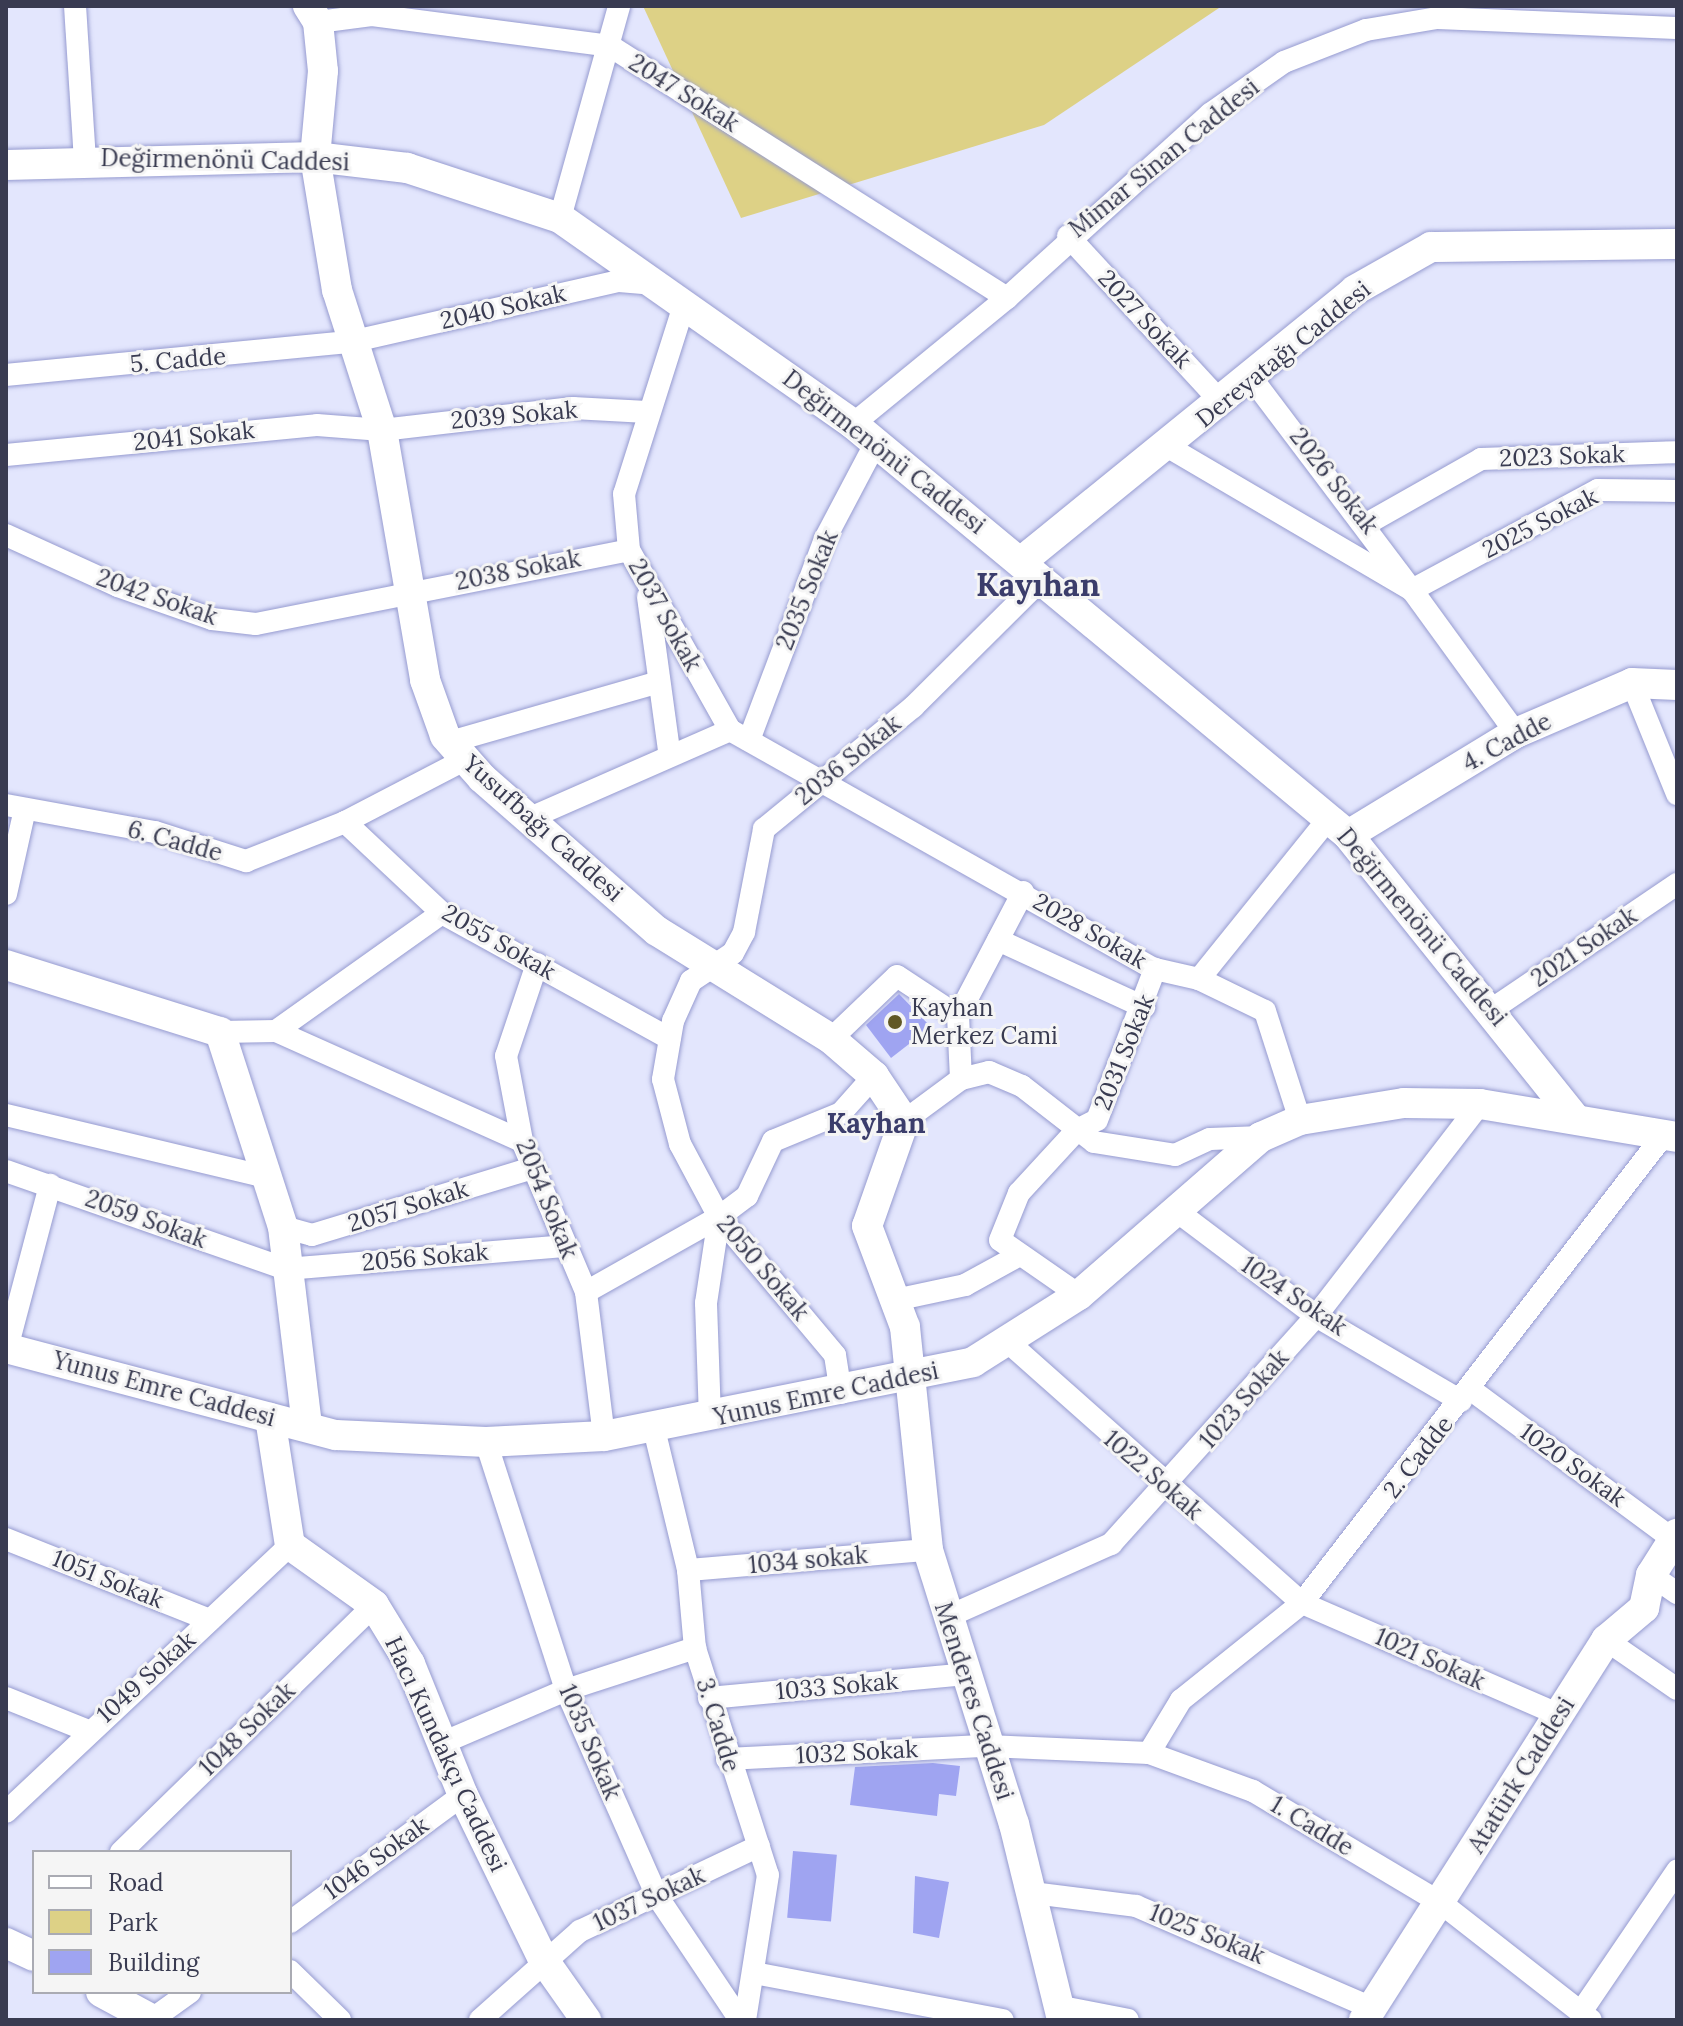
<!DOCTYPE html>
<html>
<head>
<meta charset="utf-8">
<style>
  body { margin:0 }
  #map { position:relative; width:1683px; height:2026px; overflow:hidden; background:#e3e6fd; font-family:Lora,serif }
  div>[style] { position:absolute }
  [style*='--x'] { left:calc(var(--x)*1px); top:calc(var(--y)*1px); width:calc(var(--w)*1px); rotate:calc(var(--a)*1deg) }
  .green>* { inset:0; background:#ddd186 }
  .building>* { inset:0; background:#9fa4f1; transform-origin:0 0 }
  .roads { filter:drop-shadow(0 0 2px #969bd0) drop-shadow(0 0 2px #969bd0) }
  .street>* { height:22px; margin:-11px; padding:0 11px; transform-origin:11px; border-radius:11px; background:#fff }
  .secondary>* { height:30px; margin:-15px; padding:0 15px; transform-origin:15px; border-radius:15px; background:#fff }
  .dots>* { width:22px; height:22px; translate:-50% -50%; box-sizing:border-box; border:4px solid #f5f5f5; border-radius:50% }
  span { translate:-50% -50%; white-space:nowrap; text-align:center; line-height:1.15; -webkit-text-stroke:6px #f5f5f5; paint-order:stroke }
  .street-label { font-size:24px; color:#393b51 }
  .poi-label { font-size:24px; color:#393b51 }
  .left { translate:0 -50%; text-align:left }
  .quarter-label { font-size:28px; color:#3b3d6b; font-weight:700 }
  .district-label { font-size:32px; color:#3b3d6b; font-weight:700 }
  .frame { position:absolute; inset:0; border:8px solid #393b51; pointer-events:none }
  .legend { position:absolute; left:32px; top:1850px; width:260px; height:144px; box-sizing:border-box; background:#f5f5f5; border:2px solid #aaabb3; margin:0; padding:10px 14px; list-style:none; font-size:24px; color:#393b51 }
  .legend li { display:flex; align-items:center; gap:16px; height:40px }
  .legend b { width:40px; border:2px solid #aaabb3 }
</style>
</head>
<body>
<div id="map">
  <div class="green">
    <i style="clip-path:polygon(643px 6px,1222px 6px,1044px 125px,741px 218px)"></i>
  </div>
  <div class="building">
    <i style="clip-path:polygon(899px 994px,931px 1027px,891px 1058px,866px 1025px)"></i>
    <i style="clip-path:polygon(933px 1763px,960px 1766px,956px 1796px,939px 1794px,937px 1816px,850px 1805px,855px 1767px)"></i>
    <i style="left:793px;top:1851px;width:44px;height:67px;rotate:5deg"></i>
    <i style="clip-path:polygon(915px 1876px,949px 1882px,939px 1938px,913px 1933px)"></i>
  </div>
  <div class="roads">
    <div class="street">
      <i style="--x:75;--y:6;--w:153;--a:86.3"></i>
      <i style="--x:318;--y:22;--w:54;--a:-7.4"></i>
      <i style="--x:372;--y:15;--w:240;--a:7.4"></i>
      <i style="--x:610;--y:46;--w:470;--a:32.4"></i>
      <i style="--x:560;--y:218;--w:220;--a:-74.4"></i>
      <i style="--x:1068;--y:236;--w:226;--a:47.3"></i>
      <i style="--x:685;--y:302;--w:201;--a:107.6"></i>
      <i style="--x:624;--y:494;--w:56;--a:84.9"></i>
      <i style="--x:629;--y:550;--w:206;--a:60.7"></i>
      <i style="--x:730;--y:730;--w:488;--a:29.4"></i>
      <i style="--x:1155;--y:969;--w:45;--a:12.8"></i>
      <i style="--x:1199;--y:979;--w:73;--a:25.9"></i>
      <i style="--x:1265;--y:1011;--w:114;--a:72.2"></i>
      <i style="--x:6;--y:375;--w:346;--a:-5.5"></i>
      <i style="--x:350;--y:342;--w:276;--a:-12.8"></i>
      <i style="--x:619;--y:281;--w:33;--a:5"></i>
      <i style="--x:1250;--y:376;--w:268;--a:52.9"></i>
      <i style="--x:1412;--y:590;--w:211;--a:-28.3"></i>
      <i style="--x:1598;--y:490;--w:79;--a:0.7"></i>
      <i style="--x:853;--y:424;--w:199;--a:-39.3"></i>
      <i style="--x:1007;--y:298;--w:274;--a:-42.2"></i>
      <i style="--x:1210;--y:114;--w:90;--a:-35.1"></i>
      <i style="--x:1284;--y:62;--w:88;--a:-21.3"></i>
      <i style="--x:1366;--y:30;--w:72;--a:-9.6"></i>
      <i style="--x:1437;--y:18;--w:240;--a:2.4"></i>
      <i style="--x:1170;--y:448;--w:281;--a:30.4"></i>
      <i style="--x:1412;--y:590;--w:177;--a:54"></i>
      <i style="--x:6;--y:455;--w:312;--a:-5.5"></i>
      <i style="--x:317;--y:425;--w:65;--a:4.4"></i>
      <i style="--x:382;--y:430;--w:192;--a:-6.6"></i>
      <i style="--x:573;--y:408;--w:74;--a:3.1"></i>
      <i style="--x:1368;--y:523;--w:130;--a:-29.5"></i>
      <i style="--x:1481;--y:459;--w:196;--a:-2"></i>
      <i style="--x:6;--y:535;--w:123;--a:24.5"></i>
      <i style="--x:118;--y:586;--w:100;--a:19.3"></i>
      <i style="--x:212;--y:619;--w:44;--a:6.5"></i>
      <i style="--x:256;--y:624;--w:380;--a:-11.2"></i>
      <i style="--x:648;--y:597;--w:155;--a:82.2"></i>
      <i style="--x:1632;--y:683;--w:120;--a:67.9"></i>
      <i style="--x:749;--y:740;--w:215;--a:-69.3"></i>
      <i style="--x:825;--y:539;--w:107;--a:-62.2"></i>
      <i style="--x:450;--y:742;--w:217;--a:-16"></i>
      <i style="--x:6;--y:805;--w:151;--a:10.3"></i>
      <i style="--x:155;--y:832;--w:96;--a:17.7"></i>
      <i style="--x:246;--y:861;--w:106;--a:-21.5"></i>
      <i style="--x:345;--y:822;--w:136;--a:-27.5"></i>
      <i style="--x:530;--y:818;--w:219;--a:-23.7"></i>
      <i style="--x:345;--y:822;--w:133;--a:43.2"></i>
      <i style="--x:442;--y:913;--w:260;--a:28.9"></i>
      <i style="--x:6;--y:894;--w:87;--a:-77.4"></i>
      <i style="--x:998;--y:940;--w:161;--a:24.7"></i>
      <i style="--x:537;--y:964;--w:97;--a:108.6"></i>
      <i style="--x:506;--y:1056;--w:86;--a:79.3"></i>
      <i style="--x:522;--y:1141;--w:164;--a:67"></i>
      <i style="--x:586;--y:1292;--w:145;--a:82.9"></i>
      <i style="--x:1199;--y:979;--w:207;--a:-51.1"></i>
      <i style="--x:1491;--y:1010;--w:225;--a:-34.1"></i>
      <i style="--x:276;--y:1031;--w:269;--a:24.1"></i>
      <i style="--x:220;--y:1032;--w:56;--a:-1"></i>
      <i style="--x:276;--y:1031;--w:204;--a:-35.4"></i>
      <i style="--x:831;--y:1039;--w:91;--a:-43.7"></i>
      <i style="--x:897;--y:976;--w:73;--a:33.3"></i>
      <i style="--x:961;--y:1079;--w:63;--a:-92.7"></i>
      <i style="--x:958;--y:1016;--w:140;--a:-62.3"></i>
      <i style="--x:6;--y:1115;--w:271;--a:13.4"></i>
      <i style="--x:904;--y:1121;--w:71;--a:-36.4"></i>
      <i style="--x:961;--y:1079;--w:29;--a:-14"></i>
      <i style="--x:989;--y:1072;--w:36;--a:23"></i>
      <i style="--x:1022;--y:1086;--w:91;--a:37.9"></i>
      <i style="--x:1094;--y:1142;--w:82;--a:9.1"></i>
      <i style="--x:1175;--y:1155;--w:38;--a:-25"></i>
      <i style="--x:1210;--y:1139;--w:51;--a:-2.2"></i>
      <i style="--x:6;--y:1171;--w:297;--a:19.3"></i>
      <i style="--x:286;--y:1269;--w:279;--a:-4.7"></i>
      <i style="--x:1174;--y:1209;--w:178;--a:37"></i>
      <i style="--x:1316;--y:1316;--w:168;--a:30.4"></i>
      <i style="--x:283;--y:1227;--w:30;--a:15"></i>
      <i style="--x:312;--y:1235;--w:230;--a:-16.9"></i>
      <i style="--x:586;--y:1292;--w:153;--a:-29.4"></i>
      <i style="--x:719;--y:1217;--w:35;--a:-37"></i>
      <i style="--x:747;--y:1196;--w:61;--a:-64.7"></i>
      <i style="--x:773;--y:1141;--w:74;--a:-22.4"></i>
      <i style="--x:841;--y:1113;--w:50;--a:-48.3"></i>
      <i style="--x:1079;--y:1295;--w:96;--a:-145.2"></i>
      <i style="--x:1000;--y:1240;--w:51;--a:-68"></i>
      <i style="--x:1019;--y:1193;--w:86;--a:-47.4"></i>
      <i style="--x:1077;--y:1130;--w:22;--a:-27"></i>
      <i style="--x:1097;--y:1120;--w:162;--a:-69"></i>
      <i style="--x:895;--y:1300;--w:72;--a:-12.1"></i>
      <i style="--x:965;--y:1285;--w:58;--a:-28.8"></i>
      <i style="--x:1008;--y:1342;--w:393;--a:41.6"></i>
      <i style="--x:1302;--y:1603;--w:280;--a:23.5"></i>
      <i style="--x:6;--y:1352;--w:173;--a:-75.2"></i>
      <i style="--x:1470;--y:1389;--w:257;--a:36.5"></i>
      <i style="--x:841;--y:1393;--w:38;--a:-99"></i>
      <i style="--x:835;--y:1355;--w:180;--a:-130"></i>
      <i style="--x:719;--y:1217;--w:83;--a:-118.1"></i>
      <i style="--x:680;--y:1144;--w:67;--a:-104.7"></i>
      <i style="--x:663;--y:1079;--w:59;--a:-80.2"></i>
      <i style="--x:673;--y:1021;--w:44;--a:-65.8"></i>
      <i style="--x:691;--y:981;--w:50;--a:-33.7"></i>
      <i style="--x:733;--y:953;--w:24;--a:-62"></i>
      <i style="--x:744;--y:932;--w:105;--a:-79"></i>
      <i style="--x:764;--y:829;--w:193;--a:-39.3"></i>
      <i style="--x:913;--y:707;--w:182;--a:-44.8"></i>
      <i style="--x:710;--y:1418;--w:115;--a:-92"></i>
      <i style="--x:706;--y:1303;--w:87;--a:-81.4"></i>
      <i style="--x:654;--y:1429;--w:145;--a:76.4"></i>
      <i style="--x:688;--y:1570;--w:78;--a:84.9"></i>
      <i style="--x:695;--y:1648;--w:238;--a:72.2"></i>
      <i style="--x:768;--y:1875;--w:147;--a:99"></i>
      <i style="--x:486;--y:1442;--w:261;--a:72.1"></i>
      <i style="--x:566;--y:1690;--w:225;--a:66.2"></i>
      <i style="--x:657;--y:1896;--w:149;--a:56.2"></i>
      <i style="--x:6;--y:1539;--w:219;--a:21.7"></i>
      <i style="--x:688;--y:1570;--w:241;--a:-4.8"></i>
      <i style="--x:1651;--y:1575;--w:32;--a:35"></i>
      <i style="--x:947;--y:1617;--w:180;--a:-24"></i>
      <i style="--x:1111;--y:1544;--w:307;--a:-48"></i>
      <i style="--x:1316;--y:1316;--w:268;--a:-52.3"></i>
      <i style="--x:1606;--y:1640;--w:86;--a:34.6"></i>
      <i style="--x:6;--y:1698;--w:86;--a:21.8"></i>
      <i style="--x:709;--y:1698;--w:258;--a:-5.3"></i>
      <i style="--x:442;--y:1743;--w:135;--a:-23.1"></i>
      <i style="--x:566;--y:1690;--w:136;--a:-18"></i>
      <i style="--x:1149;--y:1753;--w:62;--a:-58.9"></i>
      <i style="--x:1181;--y:1700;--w:155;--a:-38.7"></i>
      <i style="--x:1302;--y:1603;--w:590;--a:-52.3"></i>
      <i style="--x:727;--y:1759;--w:260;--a:-2.9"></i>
      <i style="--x:987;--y:1746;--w:162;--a:2.5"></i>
      <i style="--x:1149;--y:1753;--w:111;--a:20.1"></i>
      <i style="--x:1253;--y:1791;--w:219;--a:30.8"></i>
      <i style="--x:1441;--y:1903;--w:190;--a:38"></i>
      <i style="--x:6;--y:1812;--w:390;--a:-43.2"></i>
      <i style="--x:121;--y:1852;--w:354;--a:-44.3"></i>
      <i style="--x:1033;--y:1893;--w:104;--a:7.2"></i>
      <i style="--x:1136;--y:1906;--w:257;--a:23.4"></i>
      <i style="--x:290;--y:1922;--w:215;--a:-36.3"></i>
      <i style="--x:290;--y:1971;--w:70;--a:44.4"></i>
      <i style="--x:754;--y:1973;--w:253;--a:10.7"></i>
      <i style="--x:1062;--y:2007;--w:67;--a:11.1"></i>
      <i style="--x:1581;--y:2012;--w:171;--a:-55.8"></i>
      <i style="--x:151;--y:2020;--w:48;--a:-35.7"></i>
      <i style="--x:480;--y:2020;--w:134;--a:-41.7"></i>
      <i style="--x:580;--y:1931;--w:198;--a:-25.4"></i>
    </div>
    <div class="secondary">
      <i style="--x:308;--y:6;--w:19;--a:58"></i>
      <i style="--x:318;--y:22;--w:49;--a:84.2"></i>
      <i style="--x:323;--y:71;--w:86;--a:95.3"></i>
      <i style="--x:315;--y:157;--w:135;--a:80.6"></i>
      <i style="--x:337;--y:290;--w:147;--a:72.2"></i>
      <i style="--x:382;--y:430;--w:254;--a:80.2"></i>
      <i style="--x:425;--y:680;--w:59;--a:70.3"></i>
      <i style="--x:445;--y:736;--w:56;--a:48.6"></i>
      <i style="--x:482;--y:778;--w:232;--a:41.2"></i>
      <i style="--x:657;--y:931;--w:205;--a:31.8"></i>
      <i style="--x:831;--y:1039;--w:57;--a:40.7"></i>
      <i style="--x:874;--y:1076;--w:54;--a:56.3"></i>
      <i style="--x:904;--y:1121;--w:111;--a:109.4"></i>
      <i style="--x:867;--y:1226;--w:108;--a:69.4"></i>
      <i style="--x:905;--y:1327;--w:224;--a:84.1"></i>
      <i style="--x:928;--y:1550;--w:287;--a:72.6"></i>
      <i style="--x:1014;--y:1824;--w:202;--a:76.2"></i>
      <i style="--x:6;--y:165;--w:309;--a:-1.5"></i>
      <i style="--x:315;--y:157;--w:93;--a:6.8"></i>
      <i style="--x:407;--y:168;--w:161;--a:18.1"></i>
      <i style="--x:560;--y:218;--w:358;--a:35.1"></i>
      <i style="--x:853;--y:424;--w:643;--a:39.7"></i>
      <i style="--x:1348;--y:835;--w:361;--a:51.3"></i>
      <i style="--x:1022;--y:561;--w:429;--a:-39.1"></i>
      <i style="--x:1355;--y:290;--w:87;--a:-29.5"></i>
      <i style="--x:1431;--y:247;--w:246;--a:-0.7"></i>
      <i style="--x:1348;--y:835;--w:197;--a:-31.3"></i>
      <i style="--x:1516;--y:733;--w:126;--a:-23.3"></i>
      <i style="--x:1632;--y:683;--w:45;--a:2.5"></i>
      <i style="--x:6;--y:965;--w:224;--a:17.4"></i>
      <i style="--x:220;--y:1032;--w:205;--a:72.1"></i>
      <i style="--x:283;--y:1227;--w:198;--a:83.1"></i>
      <i style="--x:6;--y:1348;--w:341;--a:14.8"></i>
      <i style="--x:336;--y:1435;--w:150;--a:2.7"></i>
      <i style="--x:486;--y:1442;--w:118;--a:-2.9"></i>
      <i style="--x:604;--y:1436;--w:376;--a:-11.3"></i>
      <i style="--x:973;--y:1362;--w:125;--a:-32.3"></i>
      <i style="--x:1079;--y:1295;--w:241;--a:-41"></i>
      <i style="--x:1261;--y:1137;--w:43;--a:-23.6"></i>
      <i style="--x:1300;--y:1120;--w:105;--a:-9.3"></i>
      <i style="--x:1404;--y:1103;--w:76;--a:0.8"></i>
      <i style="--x:1480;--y:1104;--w:200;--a:9.5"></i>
      <i style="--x:270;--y:1418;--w:129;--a:81.1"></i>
      <i style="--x:290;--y:1545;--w:103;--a:35.5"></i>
      <i style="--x:374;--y:1605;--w:69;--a:58.6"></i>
      <i style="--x:410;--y:1664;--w:141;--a:68"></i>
      <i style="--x:463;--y:1795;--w:182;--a:64"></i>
      <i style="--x:543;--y:1959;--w:75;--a:54.8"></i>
      <i style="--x:6;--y:1943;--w:31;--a:25"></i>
      <i style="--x:101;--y:1992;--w:59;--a:28.3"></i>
      <i style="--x:1364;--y:2020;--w:451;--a:-57.5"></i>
      <i style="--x:1606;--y:1640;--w:50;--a:-40.1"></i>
      <i style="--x:1644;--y:1608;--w:34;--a:-78"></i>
      <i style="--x:1651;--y:1575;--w:49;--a:-57.6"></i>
    </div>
  </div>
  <div class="dots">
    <i style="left:895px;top:1022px;background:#615825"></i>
  </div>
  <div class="street-label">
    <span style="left:684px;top:93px;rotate:32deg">2047 Sokak</span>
    <span style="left:1164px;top:158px;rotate:-39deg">Mimar Sinan Caddesi</span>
    <span style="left:225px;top:160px;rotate:1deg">Değirmenönü Caddesi</span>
    <span style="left:503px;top:307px;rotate:-13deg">2040 Sokak</span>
    <span style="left:1145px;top:319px;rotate:47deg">2027 Sokak</span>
    <span style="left:1283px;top:354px;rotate:-39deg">Dereyatağı Caddesi</span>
    <span style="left:178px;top:360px;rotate:-5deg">5. Cadde</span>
    <span style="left:514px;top:415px;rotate:-5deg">2039 Sokak</span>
    <span style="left:194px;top:436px;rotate:-6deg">2041 Sokak</span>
    <span style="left:884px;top:452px;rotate:38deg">Değirmenönü Caddesi</span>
    <span style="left:1562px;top:456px;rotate:-2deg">2023 Sokak</span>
    <span style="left:1334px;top:481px;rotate:52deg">2026 Sokak</span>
    <span style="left:1540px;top:523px;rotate:-27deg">2025 Sokak</span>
    <span style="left:518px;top:570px;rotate:-11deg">2038 Sokak</span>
    <span style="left:807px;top:590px;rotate:-68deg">2035 Sokak</span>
    <span style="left:157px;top:597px;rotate:19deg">2042 Sokak</span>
    <span style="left:665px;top:615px;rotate:61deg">2037 Sokak</span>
    <span style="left:1507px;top:742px;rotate:-28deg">4. Cadde</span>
    <span style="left:848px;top:760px;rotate:-39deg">2036 Sokak</span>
    <span style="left:543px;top:828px;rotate:42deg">Yusufbağı Caddesi</span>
    <span style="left:175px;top:841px;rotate:15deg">6. Cadde</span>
    <span style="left:1422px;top:927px;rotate:50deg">Değirmenönü Caddesi</span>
    <span style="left:1090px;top:931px;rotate:30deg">2028 Sokak</span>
    <span style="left:499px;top:942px;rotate:30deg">2055 Sokak</span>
    <span style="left:1584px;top:947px;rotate:-34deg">2021 Sokak</span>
    <span style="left:1124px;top:1052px;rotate:-68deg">2031 Sokak</span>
    <span style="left:547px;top:1199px;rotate:68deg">2054 Sokak</span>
    <span style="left:408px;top:1206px;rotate:-17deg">2057 Sokak</span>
    <span style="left:146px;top:1219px;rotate:20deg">2059 Sokak</span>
    <span style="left:425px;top:1257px;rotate:-5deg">2056 Sokak</span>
    <span style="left:763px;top:1268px;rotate:50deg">2050 Sokak</span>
    <span style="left:1294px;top:1296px;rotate:34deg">1024 Sokak</span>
    <span style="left:164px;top:1389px;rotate:15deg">Yunus Emre Caddesi</span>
    <span style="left:826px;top:1394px;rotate:-12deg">Yunus Emre Caddesi</span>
    <span style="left:1244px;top:1399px;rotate:-49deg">1023 Sokak</span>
    <span style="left:1418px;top:1457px;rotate:-52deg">2. Cadde</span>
    <span style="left:1573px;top:1465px;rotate:36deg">1020 Sokak</span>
    <span style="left:1153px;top:1475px;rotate:41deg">1022 Sokak</span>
    <span style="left:808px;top:1560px;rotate:-5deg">1034 sokak</span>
    <span style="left:108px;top:1579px;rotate:22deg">1051 Sokak</span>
    <span style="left:1430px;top:1659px;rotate:24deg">1021 Sokak</span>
    <span style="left:146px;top:1677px;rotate:-42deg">1049 Sokak</span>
    <span style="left:837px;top:1686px;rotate:-5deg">1033 Sokak</span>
    <span style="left:974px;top:1701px;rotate:72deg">Menderes Caddesi</span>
    <span style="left:718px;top:1725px;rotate:73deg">3. Cadde</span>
    <span style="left:247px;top:1729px;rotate:-44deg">1048 Sokak</span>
    <span style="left:590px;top:1742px;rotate:67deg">1035 Sokak</span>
    <span style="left:857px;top:1752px;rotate:-3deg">1032 Sokak</span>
    <span style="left:446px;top:1754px;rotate:65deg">Hacı Kundakçı Caddesi</span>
    <span style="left:1521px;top:1775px;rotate:-58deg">Atatürk Caddesi</span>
    <span style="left:1312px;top:1826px;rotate:31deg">1. Cadde</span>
    <span style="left:376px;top:1858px;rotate:-36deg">1046 Sokak</span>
    <span style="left:649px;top:1899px;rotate:-25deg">1037 Sokak</span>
    <span style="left:1207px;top:1934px;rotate:22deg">1025 Sokak</span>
  </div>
  <div class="poi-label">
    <span class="left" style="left:911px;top:1022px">Kayhan<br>Merkez Cami</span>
  </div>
  <div class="quarter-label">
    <span style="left:876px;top:1123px">Kayhan</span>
  </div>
  <div class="district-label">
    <span style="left:1038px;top:585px">Kayıhan</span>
  </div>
  <div class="frame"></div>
  <ul class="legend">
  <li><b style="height:10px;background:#fff"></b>Road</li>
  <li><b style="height:22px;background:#ddd186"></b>Park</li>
  <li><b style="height:22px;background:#9fa4f1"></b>Building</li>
  </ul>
</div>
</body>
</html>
